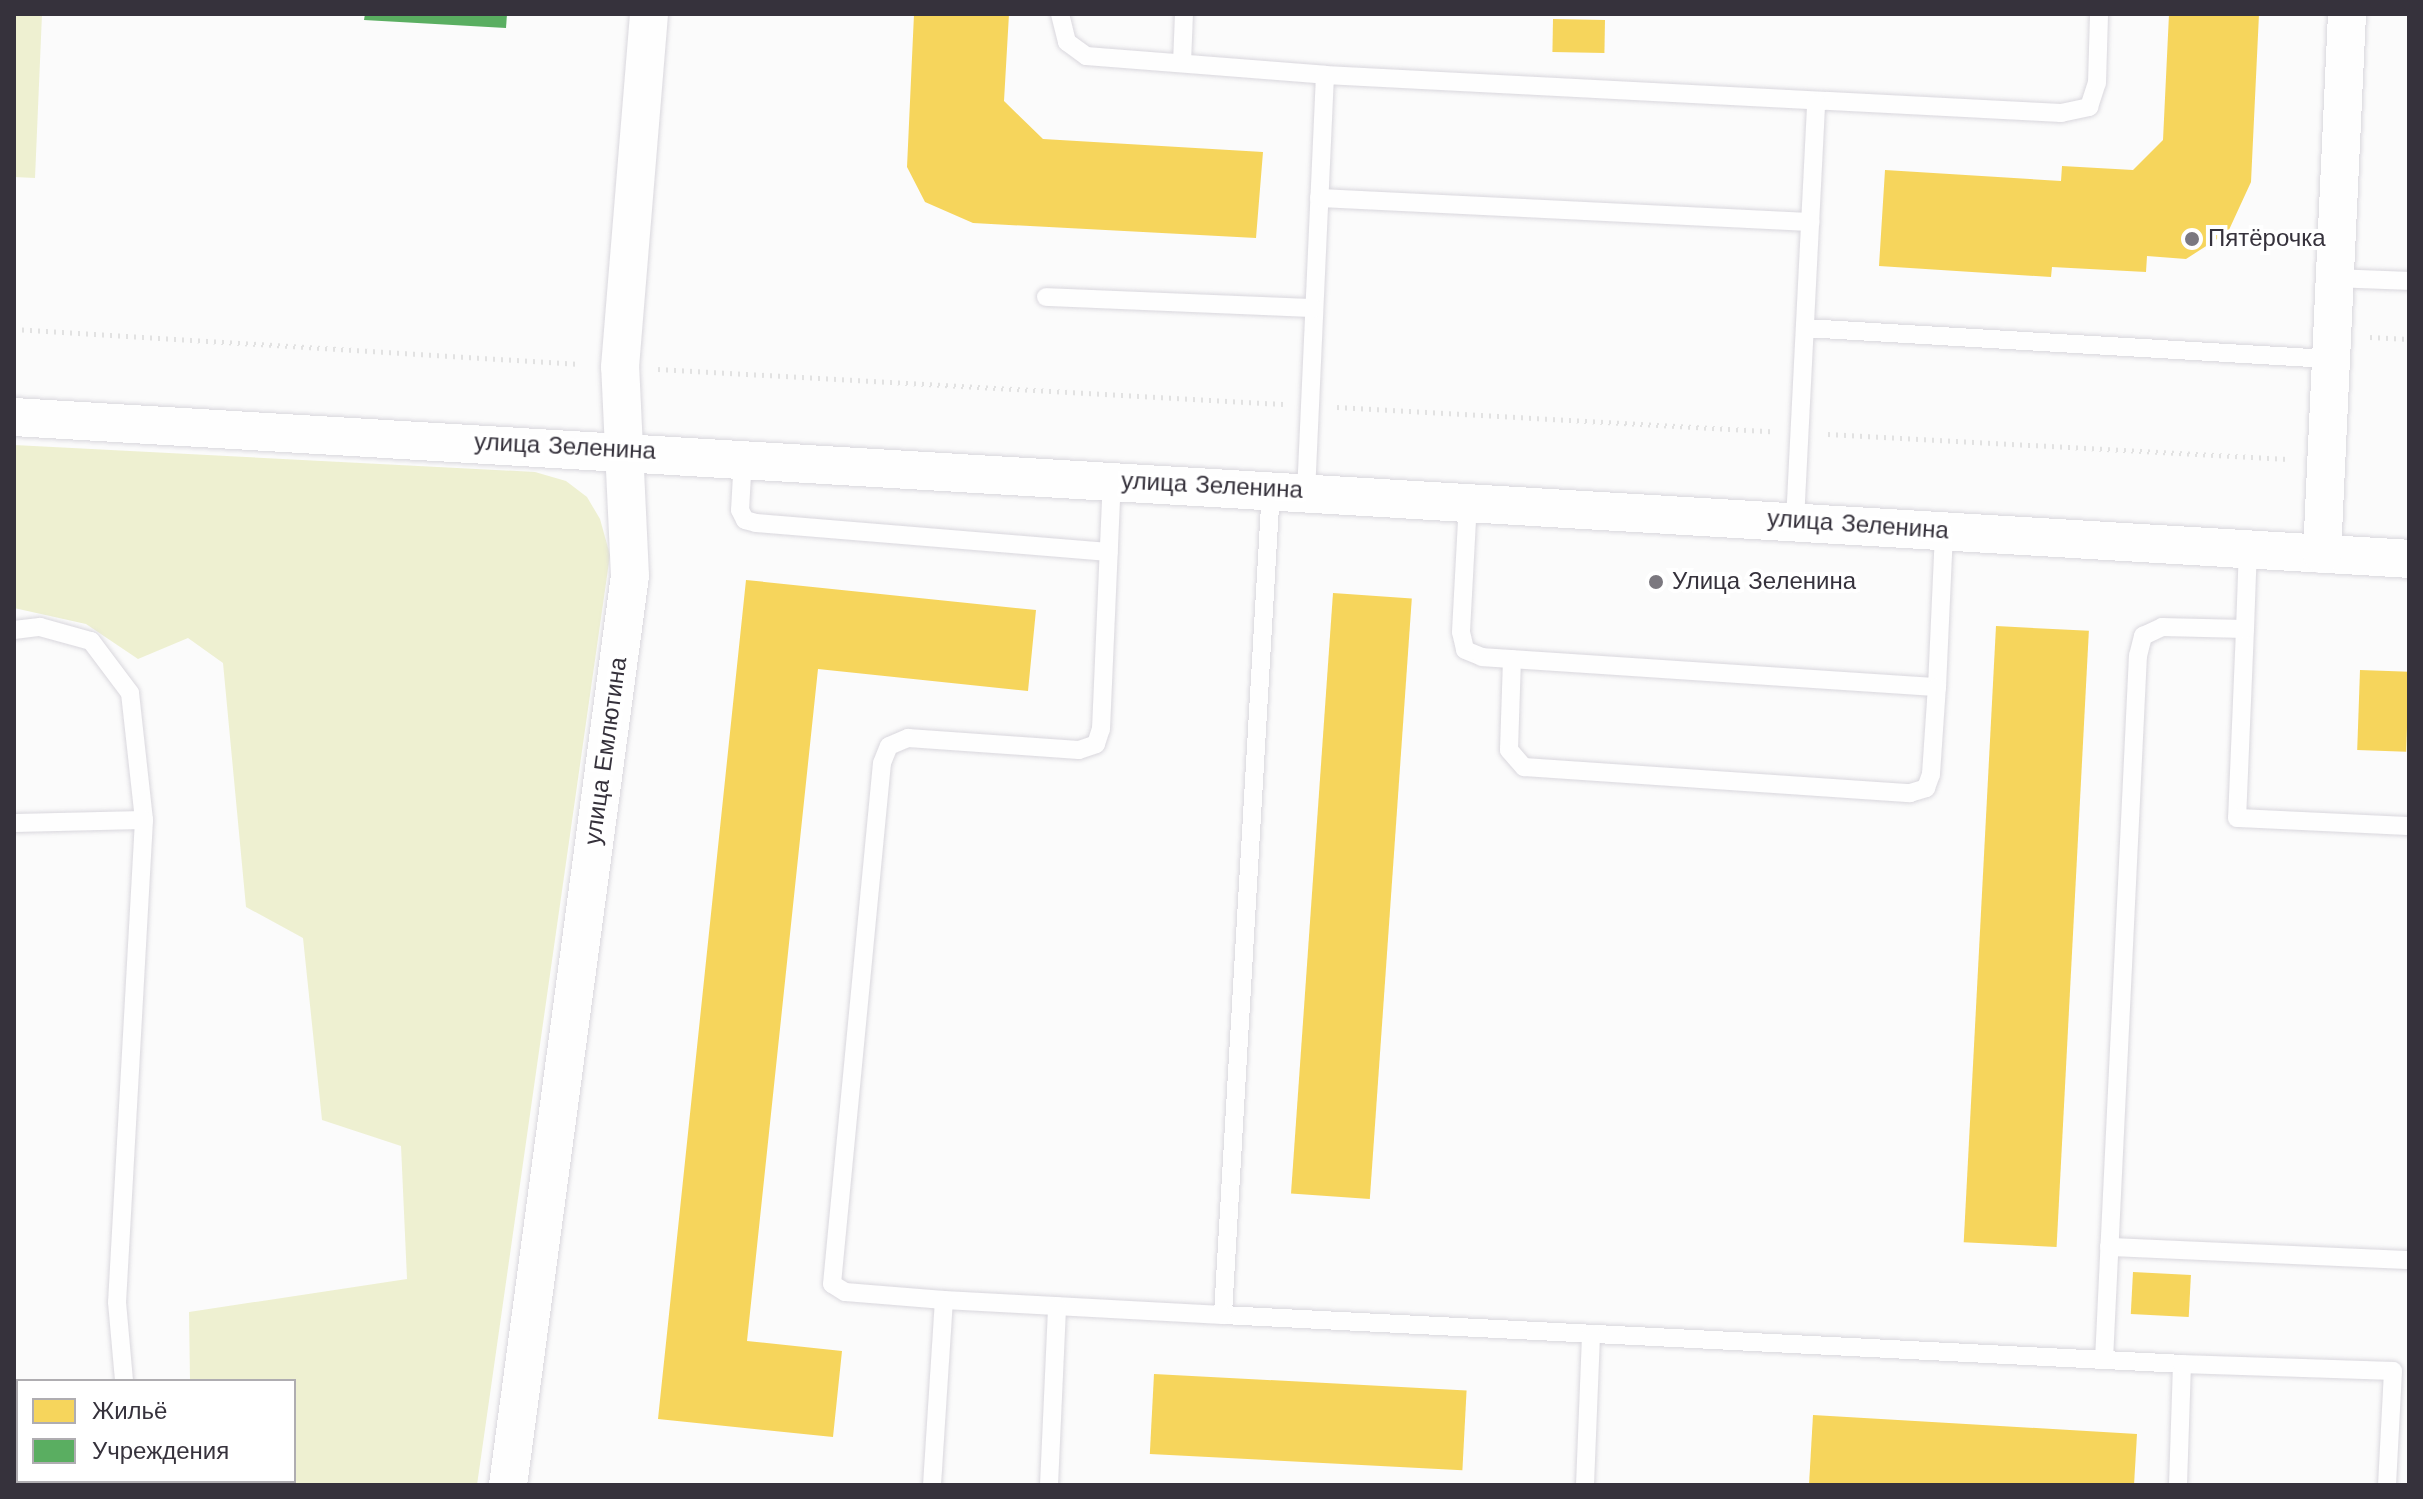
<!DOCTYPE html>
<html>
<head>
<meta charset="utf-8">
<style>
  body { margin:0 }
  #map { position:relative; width:2423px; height:1499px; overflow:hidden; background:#fbfbfb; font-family:"Work Sans",sans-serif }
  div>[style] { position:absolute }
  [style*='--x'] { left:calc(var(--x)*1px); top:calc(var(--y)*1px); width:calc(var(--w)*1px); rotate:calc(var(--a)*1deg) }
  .green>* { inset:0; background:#eef0d1 }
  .homes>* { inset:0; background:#f6d55c; transform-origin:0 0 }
  .public>* { inset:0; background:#5aae61 }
  .path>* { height:5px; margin-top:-2.5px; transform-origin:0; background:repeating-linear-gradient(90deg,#e2e2e2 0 2px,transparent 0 8px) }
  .roads { filter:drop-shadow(0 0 2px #d9d7dd) drop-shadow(0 0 2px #d9d7dd) }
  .lane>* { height:18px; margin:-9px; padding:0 9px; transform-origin:9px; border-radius:9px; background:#fefefe }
  .street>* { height:38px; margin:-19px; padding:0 19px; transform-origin:19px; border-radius:19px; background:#fefefe }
  .dots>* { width:22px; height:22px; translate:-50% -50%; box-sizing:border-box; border:4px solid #fff; border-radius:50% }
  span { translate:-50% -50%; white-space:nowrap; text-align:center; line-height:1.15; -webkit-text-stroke:8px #fff; paint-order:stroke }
  .poi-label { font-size:24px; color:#36323c }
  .left { translate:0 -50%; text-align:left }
  .street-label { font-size:24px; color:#36323c }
  .frame { position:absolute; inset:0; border:16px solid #36323c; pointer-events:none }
  .legend { position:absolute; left:16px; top:1379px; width:280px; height:104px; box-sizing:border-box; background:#fff; border:2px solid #afadb1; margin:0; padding:10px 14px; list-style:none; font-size:24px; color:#36323c }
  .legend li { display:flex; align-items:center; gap:16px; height:40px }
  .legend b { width:40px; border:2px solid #afadb1 }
</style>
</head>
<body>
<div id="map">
  <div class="green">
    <i style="clip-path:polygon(14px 14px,42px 14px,35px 178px,14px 177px)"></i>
    <i style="clip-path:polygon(14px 445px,535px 472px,566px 481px,587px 497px,600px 519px,610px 555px,477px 1485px,191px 1485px,294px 1481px,294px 1381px,190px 1381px,189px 1312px,407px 1279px,401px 1146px,322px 1120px,303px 938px,246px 907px,223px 663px,188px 638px,138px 659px,86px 624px,14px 608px)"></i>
  </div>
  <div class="homes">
    <i style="clip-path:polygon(914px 14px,1009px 14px,1004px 101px,1043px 139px,1263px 152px,1256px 238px,973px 223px,925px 202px,907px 167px)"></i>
    <i style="clip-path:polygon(2169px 14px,2259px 14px,2251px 182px,2228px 232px,2186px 259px,2147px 256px,2146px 272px,2052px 267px,2051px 277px,1879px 266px,1885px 170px,2061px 181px,2062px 166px,2133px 170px,2163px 140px)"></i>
    <i style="left:1553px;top:19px;width:52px;height:33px;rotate:1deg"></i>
    <i style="clip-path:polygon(746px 580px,1036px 610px,1028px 691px,818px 669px,747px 1341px,842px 1351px,833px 1437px,658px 1419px)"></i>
    <i style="left:1333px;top:593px;width:79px;height:602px;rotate:4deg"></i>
    <i style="left:1996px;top:626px;width:93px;height:617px;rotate:3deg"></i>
    <i style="left:2360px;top:670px;width:49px;height:80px;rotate:2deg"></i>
    <i style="left:2133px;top:1272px;width:58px;height:42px;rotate:3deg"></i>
    <i style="left:1154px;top:1374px;width:313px;height:80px;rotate:3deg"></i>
    <i style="clip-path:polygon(1813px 1415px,2137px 1434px,2134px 1485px,1809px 1485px)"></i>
  </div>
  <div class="public">
    <i style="clip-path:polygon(365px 14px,507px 14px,506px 28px,364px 20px)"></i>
  </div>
  <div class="path">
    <i style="--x:14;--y:329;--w:567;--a:3.54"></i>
    <i style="--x:2370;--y:337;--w:39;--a:3"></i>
    <i style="--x:658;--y:369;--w:626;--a:3.21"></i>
    <i style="--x:1337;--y:407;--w:434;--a:3.2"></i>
    <i style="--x:1828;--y:434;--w:462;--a:3.1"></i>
  </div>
  <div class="roads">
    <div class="lane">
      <i style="--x:1060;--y:14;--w:29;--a:76"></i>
      <i style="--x:1067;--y:42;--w:24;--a:36"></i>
      <i style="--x:1086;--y:56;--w:240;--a:4.5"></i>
      <i style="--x:1325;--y:75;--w:416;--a:92.6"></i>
      <i style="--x:1182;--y:63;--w:49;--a:-87.7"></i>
      <i style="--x:1325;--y:75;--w:737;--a:2.96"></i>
      <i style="--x:2061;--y:113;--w:29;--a:-12"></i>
      <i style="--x:2089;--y:107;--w:25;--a:-72"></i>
      <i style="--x:2097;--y:83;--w:69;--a:-88.3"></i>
      <i style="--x:1319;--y:198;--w:492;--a:2.8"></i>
      <i style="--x:2335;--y:278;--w:74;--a:2.3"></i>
      <i style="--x:1046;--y:297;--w:268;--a:2.4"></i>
      <i style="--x:1805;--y:328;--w:525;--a:3.39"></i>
      <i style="--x:743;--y:457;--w:53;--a:93.2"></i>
      <i style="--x:740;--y:510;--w:11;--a:63"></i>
      <i style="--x:745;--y:520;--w:11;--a:15"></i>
      <i style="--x:756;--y:523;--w:354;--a:4.7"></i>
      <i style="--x:1271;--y:489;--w:827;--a:93.33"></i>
      <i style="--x:1223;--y:1315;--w:960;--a:2.92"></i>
      <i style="--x:2182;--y:1364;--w:121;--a:91.9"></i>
      <i style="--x:1468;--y:502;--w:130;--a:93.1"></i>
      <i style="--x:1461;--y:632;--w:18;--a:77"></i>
      <i style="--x:1465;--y:650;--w:18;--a:22"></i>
      <i style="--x:1482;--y:657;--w:456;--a:3.8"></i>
      <i style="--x:1937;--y:687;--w:157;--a:-87.4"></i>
      <i style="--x:1795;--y:521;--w:419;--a:-87.1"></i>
      <i style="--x:2245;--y:629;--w:189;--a:92.4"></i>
      <i style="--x:2237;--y:818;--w:172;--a:2.7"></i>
      <i style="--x:14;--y:630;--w:26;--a:-7"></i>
      <i style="--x:40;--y:627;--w:53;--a:15.4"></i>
      <i style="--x:91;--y:641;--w:65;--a:53.1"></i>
      <i style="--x:130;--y:693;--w:128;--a:83.7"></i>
      <i style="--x:144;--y:820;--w:483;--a:93.2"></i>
      <i style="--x:117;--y:1302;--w:79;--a:84.9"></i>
      <i style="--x:1512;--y:659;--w:91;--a:91.9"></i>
      <i style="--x:1509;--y:750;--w:23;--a:49"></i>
      <i style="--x:1524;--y:767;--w:387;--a:3.9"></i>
      <i style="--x:1910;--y:793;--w:17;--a:-17"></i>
      <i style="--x:1926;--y:788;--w:15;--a:-70"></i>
      <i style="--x:1931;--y:774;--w:87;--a:-86.1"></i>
      <i style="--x:14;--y:823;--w:130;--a:-1.3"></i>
      <i style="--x:2109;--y:1247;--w:300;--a:2.5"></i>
      <i style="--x:944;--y:1300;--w:279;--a:3.1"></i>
      <i style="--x:2104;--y:1360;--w:705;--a:-87.24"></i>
      <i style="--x:2138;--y:656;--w:21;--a:-76"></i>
      <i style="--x:2143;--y:636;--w:21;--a:-25"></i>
      <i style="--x:2162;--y:627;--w:83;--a:1.4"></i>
      <i style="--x:2245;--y:629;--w:81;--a:-87.9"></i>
      <i style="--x:2182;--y:1364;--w:211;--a:1.9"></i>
      <i style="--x:2393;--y:1371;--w:114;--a:93"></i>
      <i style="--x:127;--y:1485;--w:4;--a:-90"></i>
      <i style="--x:932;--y:1485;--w:185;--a:-86.3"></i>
      <i style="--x:944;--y:1300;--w:99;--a:-175.4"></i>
      <i style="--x:845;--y:1292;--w:15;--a:-148"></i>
      <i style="--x:832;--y:1284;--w:523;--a:-84.52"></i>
      <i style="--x:882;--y:763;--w:18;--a:-68"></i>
      <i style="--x:889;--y:746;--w:21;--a:-23"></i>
      <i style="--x:908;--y:738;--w:171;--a:4"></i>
      <i style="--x:1079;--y:750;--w:18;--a:-19"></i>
      <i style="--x:1096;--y:744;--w:16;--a:-72"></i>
      <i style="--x:1101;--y:729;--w:249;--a:-87.5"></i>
      <i style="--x:1049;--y:1485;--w:179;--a:-87.4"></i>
      <i style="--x:1585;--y:1485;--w:151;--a:-87.7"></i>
    </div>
    <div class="street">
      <i style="--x:14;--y:417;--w:2399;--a:3.39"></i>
      <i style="--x:2322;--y:554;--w:541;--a:-87.35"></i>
      <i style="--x:508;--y:1485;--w:917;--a:-82.36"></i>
      <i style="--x:630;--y:576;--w:209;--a:-92.7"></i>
      <i style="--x:620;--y:367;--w:354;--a:-85.3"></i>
    </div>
  </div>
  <div class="dots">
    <i style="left:2192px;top:239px;background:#7b787f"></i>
    <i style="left:1656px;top:582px;background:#7b787f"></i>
  </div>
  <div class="poi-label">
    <span class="left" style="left:2208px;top:239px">Пятёрочка</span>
    <span class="left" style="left:1672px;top:582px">Улица Зеленина</span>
  </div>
  <div class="street-label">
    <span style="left:565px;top:447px;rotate:3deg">улица Зеленина</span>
    <span style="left:1212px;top:486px;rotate:3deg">улица Зеленина</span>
    <span style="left:1858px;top:525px;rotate:4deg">улица Зеленина</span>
    <span style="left:606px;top:751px;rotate:-82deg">улица Емлютина</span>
  </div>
  <div class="frame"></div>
  <ul class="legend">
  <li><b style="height:22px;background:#f6d55c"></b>Жильё</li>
  <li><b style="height:22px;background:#5aae61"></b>Учреждения</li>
  </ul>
</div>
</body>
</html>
